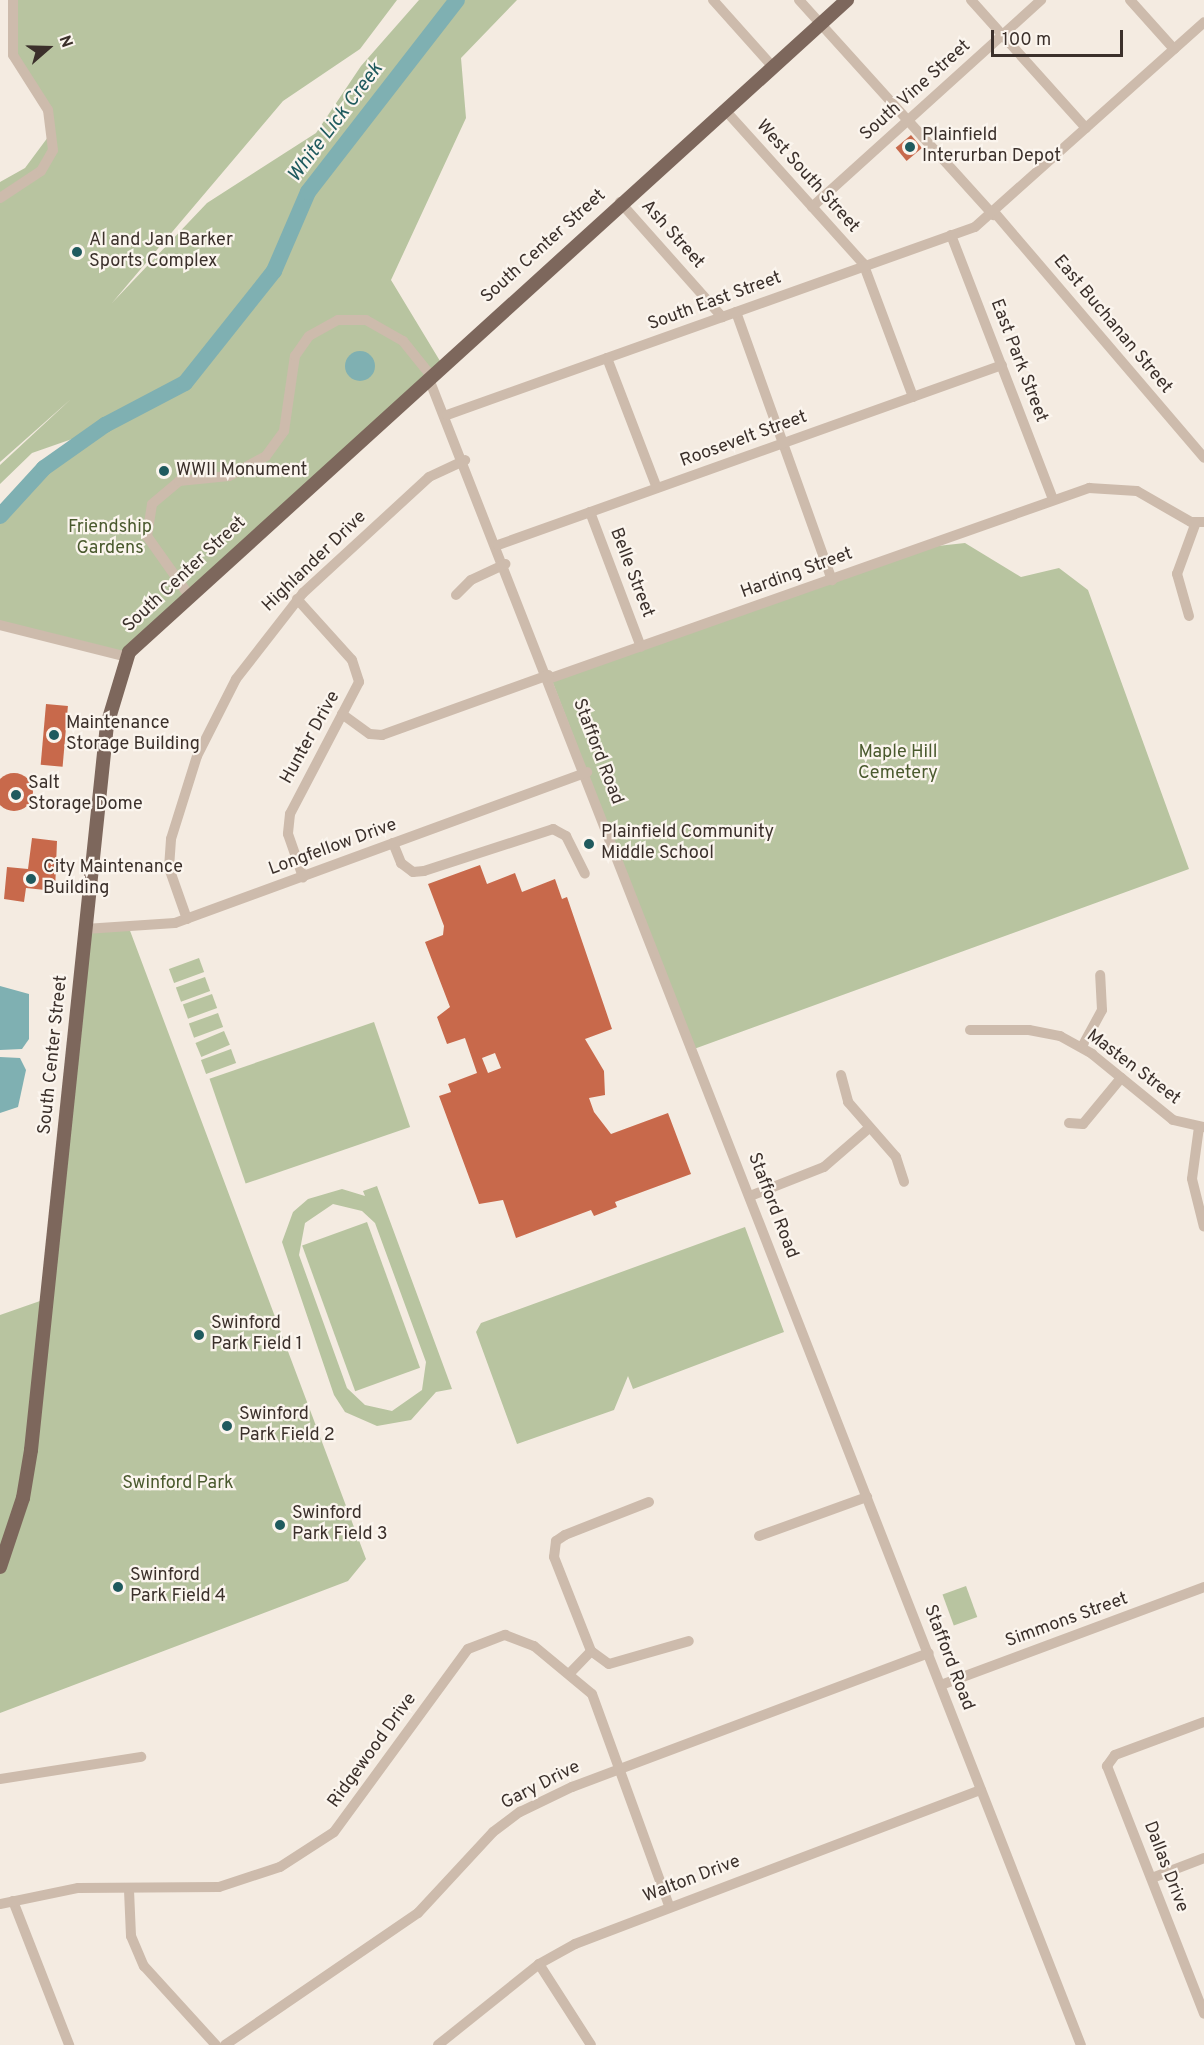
<!DOCTYPE html>
<html>
<head>
<meta charset="utf-8">
<style>
  body { margin:0 }
  #map { position:relative; width:1204px; height:2045px; overflow:hidden; background:#f4ebe1; font-family:Overpass,sans-serif }
  div>[style] { position:absolute }
  [style*='--x'] { left:calc(var(--x)*1px); top:calc(var(--y)*1px); width:calc(var(--w)*1px); rotate:calc(var(--a)*1deg) }
  .green>* { inset:0; background:#b8c4a0; transform-origin:0 0 }
  .water>* { inset:0; background:#7fb0b2 }
  .round { border-radius:50% }
  .river>* { height:16px; margin:-8px; padding:0 8px; transform-origin:8px; border-radius:8px; background:#7fb0b2 }
  .building>* { inset:0; background:#c8694b; transform-origin:0 0 }
  .minor>* { height:10px; margin:-5px; padding:0 5px; transform-origin:5px; border-radius:5px; background:#cdbbac }
  .major>* { height:14px; margin:-7px; padding:0 7px; transform-origin:7px; border-radius:7px; background:#7d675c }
  .dots>* { width:16px; height:16px; translate:-50% -50%; box-sizing:border-box; border:3px solid #fbf5ee; border-radius:50% }
  span { translate:-50% -50%; white-space:nowrap; text-align:center; line-height:1.15; -webkit-text-stroke:4.5px #fbf5ee; paint-order:stroke }
  .street-label { font-size:18px; color:#3b302b }
  .poi-label { font-size:18px; color:#3b302b }
  .left { translate:0 -50%; text-align:left }
  .park-label { font-size:18px; color:#4a5a2e }
  .water-label { font-size:20px; color:#1f5a5e; font-style:italic }
  .north { position:absolute; left:18px; top:18px; width:60px; height:60px; -webkit-text-stroke:4px #fbf5ee; paint-order:stroke; rotate:70deg; font-size:16px; font-weight:700; line-height:24px; text-align:center; color:#3b302b }
  .north::after { content:''; display:block; margin:auto; width:21px; height:27px; background:#3b302b; clip-path:polygon(50% 0,100% 100%,50% 72%,0 100%) }
  .scale { position:absolute; left:991px; top:30px; width:132px; height:27px; box-sizing:border-box; border:3px solid #3b302b; border-top:0; padding-left:8px; font-size:18px; line-height:21px; white-space:nowrap; color:#3b302b; -webkit-text-stroke:4px #fbf5ee; paint-order:stroke }
</style>
</head>
<body>
<div id="map">
  <div class="green">
    <i style="clip-path:polygon(13px 0,397px 0,360px 49px,283px 101px,112px 303px,207px 203px,316px 133px,361px 66px,419px 0,517px 0,461px 58px,466px 118px,391px 280px,440px 361px,127px 657px,0 627px,0 521px,44px 468px,95px 431px,32px 453px,0 484px,0 465px,71px 399px,0 462px,0 182px,25px 168px,54px 129px,19px 69px)"></i>
    <i style="clip-path:polygon(965px 543px,1021px 577px,1059px 568px,1088px 590px,1189px 869px,694px 1049px,551px 678px,910px 549px)"></i>
    <i style="clip-path:polygon(129px 928px,366px 1559px,348px 1581px,0 1713px,0 1315px,40px 1301px,85px 929px)"></i>
    <i style="left:199px;top:958px;width:15px;height:32px;rotate:70deg"></i>
    <i style="left:205px;top:977px;width:15px;height:31px;rotate:70deg"></i>
    <i style="left:212px;top:994px;width:15px;height:31px;rotate:70deg"></i>
    <i style="left:218px;top:1013px;width:15px;height:31px;rotate:70deg"></i>
    <i style="left:374px;top:1022px;width:111px;height:174px;rotate:71deg"></i>
    <i style="left:224px;top:1031px;width:15px;height:31px;rotate:67deg"></i>
    <i style="left:231px;top:1049px;width:15px;height:32px;rotate:70deg"></i>
    <i style="clip-path:polygon(evenodd,377px 1186px,452px 1389px,436px 1392px,411px 1420px,377px 1426px,345px 1412px,334px 1395px,282px 1242px,293px 1212px,308px 1199px,342px 1189px,365px 1196px,363px 1191px,377px 1186px,333px 1204px,362px 1211px,375px 1223px,426px 1362px,422px 1390px,392px 1411px,365px 1405px,347px 1388px,299px 1255px,305px 1223px,333px 1204px)"></i>
    <i style="left:367px;top:1222px;width:155px;height:69px;rotate:70deg"></i>
    <i style="clip-path:polygon(745px 1227px,784px 1332px,633px 1389px,628px 1376px,614px 1410px,517px 1444px,476px 1332px,481px 1323px)"></i>
    <i style="left:966px;top:1586px;width:33px;height:25px;rotate:70deg"></i>
  </div>
  <div class="water">
    <i class="round" style="left:345px;top:351px;width:30px;height:30px"></i>
    <i style="clip-path:polygon(0 986px,29px 994px,29px 1039px,22px 1049px,0 1050px)"></i>
    <i style="clip-path:polygon(0 1057px,20px 1058px,26px 1070px,18px 1107px,0 1113px)"></i>
  </div>
  <div class="river">
    <i style="--x:0;--y:516;--w:65;--a:-47.5"></i>
    <i style="--x:44;--y:468;--w:75;--a:-35.2"></i>
    <i style="--x:105;--y:425;--w:90;--a:-27.7"></i>
    <i style="--x:185;--y:383;--w:143;--a:-51.5"></i>
    <i style="--x:274;--y:271;--w:86;--a:-66.7"></i>
    <i style="--x:308;--y:192;--w:243;--a:-52.2"></i>
  </div>
  <div class="building">
    <i style="left:911px;top:135px;width:17px;height:20px;rotate:50deg"></i>
    <i style="left:46px;top:704px;width:22px;height:61px;rotate:5deg"></i>
    <i class="round" style="left:-5px;top:773px;width:38px;height:38px"></i>
    <i style="clip-path:polygon(32px 838px,57px 841px,55px 891px,26px 888px,24px 902px,4px 899px,7px 867px,28px 869px)"></i>
    <i style="clip-path:polygon(evenodd,480px 865px,487px 884px,515px 873px,522px 892px,555px 879px,562px 899px,567px 897px,612px 1029px,585px 1039px,604px 1071px,605px 1095px,589px 1098px,594px 1112px,611px 1134px,668px 1113px,691px 1174px,615px 1202px,617px 1207px,594px 1216px,591px 1210px,516px 1238px,503px 1200px,479px 1204px,439px 1096px,451px 1092px,448px 1084px,477px 1073px,465px 1038px,447px 1044px,437px 1017px,450px 1007px,425px 942px,443px 935px,444px 926px,428px 884px,480px 865px,495px 1053px,501px 1068px,488px 1073px,482px 1058px,495px 1053px)"></i>
  </div>
  <div class="minor">
    <i style="--x:713;--y:0;--w:90;--a:48.2"></i>
    <i style="--x:799;--y:0;--w:290;--a:47.9"></i>
    <i style="--x:971;--y:0;--w:172;--a:48.1"></i>
    <i style="--x:1130;--y:0;--w:66;--a:48.1"></i>
    <i style="--x:725;--y:110;--w:206;--a:48"></i>
    <i style="--x:863;--y:263;--w:143;--a:69.5"></i>
    <i style="--x:0;--y:198;--w:49;--a:-33.4"></i>
    <i style="--x:41;--y:171;--w:24;--a:-60"></i>
    <i style="--x:53;--y:150;--w:40;--a:-97.1"></i>
    <i style="--x:48;--y:110;--w:65;--a:-122.5"></i>
    <i style="--x:13;--y:55;--w:55;--a:-90"></i>
    <i style="--x:620;--y:202;--w:154;--a:48.4"></i>
    <i style="--x:812;--y:207;--w:309;--a:-42.1"></i>
    <i style="--x:995;--y:213;--w:322;--a:49.5"></i>
    <i style="--x:951;--y:235;--w:283;--a:68.9"></i>
    <i style="--x:736;--y:312;--w:285;--a:70.3"></i>
    <i style="--x:607;--y:358;--w:139;--a:69"></i>
    <i style="--x:429;--y:379;--w:1789;--a:68.63"></i>
    <i style="--x:447;--y:415;--w:560;--a:-19.6"></i>
    <i style="--x:975;--y:227;--w:307;--a:-41.8"></i>
    <i style="--x:590;--y:512;--w:144;--a:69.3"></i>
    <i style="--x:498;--y:545;--w:535;--a:-19.65"></i>
    <i style="--x:188;--y:594;--w:71;--a:-125.3"></i>
    <i style="--x:147;--y:536;--w:32;--a:-81"></i>
    <i style="--x:152;--y:504;--w:35;--a:-40"></i>
    <i style="--x:179;--y:481;--w:50;--a:-5.7"></i>
    <i style="--x:229;--y:476;--w:42;--a:-28.4"></i>
    <i style="--x:266;--y:456;--w:31;--a:-54"></i>
    <i style="--x:284;--y:431;--w:76;--a:-81.7"></i>
    <i style="--x:295;--y:356;--w:24;--a:-55"></i>
    <i style="--x:309;--y:336;--w:33;--a:-29"></i>
    <i style="--x:338;--y:320;--w:28;--a:0"></i>
    <i style="--x:366;--y:320;--w:43;--a:29.6"></i>
    <i style="--x:403;--y:341;--w:46;--a:51.1"></i>
    <i style="--x:456;--y:595;--w:21;--a:-45"></i>
    <i style="--x:471;--y:580;--w:38;--a:-25"></i>
    <i style="--x:297;--y:599;--w:82;--a:48"></i>
    <i style="--x:352;--y:660;--w:23;--a:72"></i>
    <i style="--x:359;--y:682;--w:149;--a:117.6"></i>
    <i style="--x:290;--y:814;--w:20;--a:96"></i>
    <i style="--x:288;--y:834;--w:46;--a:70.8"></i>
    <i style="--x:1189;--y:616;--w:44;--a:-105.9"></i>
    <i style="--x:1177;--y:574;--w:55;--a:-69.9"></i>
    <i style="--x:0;--y:625;--w:131;--a:14.1"></i>
    <i style="--x:551;--y:678;--w:571;--a:-19.45"></i>
    <i style="--x:1089;--y:488;--w:48;--a:3.6"></i>
    <i style="--x:1137;--y:491;--w:62;--a:29.9"></i>
    <i style="--x:1191;--y:522;--w:13;--a:0"></i>
    <i style="--x:342;--y:714;--w:34;--a:36"></i>
    <i style="--x:370;--y:734;--w:12;--a:5"></i>
    <i style="--x:382;--y:735;--w:177;--a:-19.8"></i>
    <i style="--x:393;--y:843;--w:22;--a:68"></i>
    <i style="--x:401;--y:863;--w:15;--a:37"></i>
    <i style="--x:413;--y:872;--w:11;--a:-5"></i>
    <i style="--x:424;--y:871;--w:136;--a:-18"></i>
    <i style="--x:553;--y:829;--w:15;--a:28"></i>
    <i style="--x:566;--y:836;--w:42;--a:63.4"></i>
    <i style="--x:187;--y:919;--w:54;--a:-109.4"></i>
    <i style="--x:169;--y:868;--w:29;--a:-86"></i>
    <i style="--x:171;--y:839;--w:87;--a:-72.6"></i>
    <i style="--x:197;--y:756;--w:86;--a:-63.1"></i>
    <i style="--x:236;--y:679;--w:109;--a:-52.1"></i>
    <i style="--x:303;--y:593;--w:171;--a:-42.6"></i>
    <i style="--x:429;--y:477;--w:40;--a:-25"></i>
    <i style="--x:85;--y:929;--w:90;--a:-3.8"></i>
    <i style="--x:175;--y:923;--w:439;--a:-20.1"></i>
    <i style="--x:970;--y:1030;--w:59;--a:0"></i>
    <i style="--x:1029;--y:1030;--w:32;--a:11"></i>
    <i style="--x:1060;--y:1036;--w:37;--a:29"></i>
    <i style="--x:1092;--y:1054;--w:104;--a:39.2"></i>
    <i style="--x:1173;--y:1120;--w:32;--a:13"></i>
    <i style="--x:1082;--y:1047;--w:42;--a:-61.6"></i>
    <i style="--x:1102;--y:1010;--w:35;--a:-93"></i>
    <i style="--x:841;--y:1075;--w:28;--a:75"></i>
    <i style="--x:848;--y:1102;--w:73;--a:48.9"></i>
    <i style="--x:896;--y:1157;--w:26;--a:72"></i>
    <i style="--x:1069;--y:1123;--w:14;--a:4"></i>
    <i style="--x:1083;--y:1124;--w:60;--a:-50.4"></i>
    <i style="--x:1199;--y:1127;--w:52;--a:97.7"></i>
    <i style="--x:1192;--y:1179;--w:49;--a:76"></i>
    <i style="--x:750;--y:1196;--w:79;--a:-21.4"></i>
    <i style="--x:824;--y:1167;--w:60;--a:-40.9"></i>
    <i style="--x:649;--y:1502;--w:90;--a:158.6"></i>
    <i style="--x:565;--y:1535;--w:11;--a:146"></i>
    <i style="--x:556;--y:1541;--w:16;--a:97"></i>
    <i style="--x:554;--y:1557;--w:101;--a:68.5"></i>
    <i style="--x:591;--y:1651;--w:22;--a:36"></i>
    <i style="--x:609;--y:1664;--w:83;--a:-16"></i>
    <i style="--x:759;--y:1536;--w:115;--a:-19.9"></i>
    <i style="--x:571;--y:1672;--w:29;--a:-46"></i>
    <i style="--x:941;--y:1685;--w:281;--a:-20.4"></i>
    <i style="--x:1204;--y:1722;--w:95;--a:159.7"></i>
    <i style="--x:1115;--y:1755;--w:14;--a:126"></i>
    <i style="--x:1107;--y:1766;--w:266;--a:68.6"></i>
    <i style="--x:0;--y:1779;--w:143;--a:-8.9"></i>
    <i style="--x:1152;--y:1878;--w:56;--a:-21"></i>
    <i style="--x:129;--y:1890;--w:46;--a:87.5"></i>
    <i style="--x:131;--y:1936;--w:33;--a:67"></i>
    <i style="--x:144;--y:1966;--w:107;--a:47.7"></i>
    <i style="--x:13;--y:1901;--w:155;--a:68.7"></i>
    <i style="--x:0;--y:1904;--w:80;--a:-11.6"></i>
    <i style="--x:78;--y:1888;--w:141;--a:-0.4"></i>
    <i style="--x:219;--y:1887;--w:64;--a:-18.2"></i>
    <i style="--x:280;--y:1867;--w:64;--a:-32.9"></i>
    <i style="--x:334;--y:1832;--w:227;--a:-53.8"></i>
    <i style="--x:468;--y:1649;--w:40;--a:-21"></i>
    <i style="--x:505;--y:1635;--w:31;--a:21"></i>
    <i style="--x:534;--y:1646;--w:75;--a:39.6"></i>
    <i style="--x:592;--y:1694;--w:226;--a:70"></i>
    <i style="--x:539;--y:1964;--w:96;--a:57.3"></i>
    <i style="--x:225;--y:2045;--w:234;--a:-34.4"></i>
    <i style="--x:418;--y:1913;--w:110;--a:-47.2"></i>
    <i style="--x:493;--y:1832;--w:34;--a:-37"></i>
    <i style="--x:520;--y:1812;--w:58;--a:-25.7"></i>
    <i style="--x:572;--y:1787;--w:381;--a:-20.6"></i>
    <i style="--x:438;--y:2045;--w:129;--a:-38.7"></i>
    <i style="--x:539;--y:1964;--w:41;--a:-29.1"></i>
    <i style="--x:575;--y:1944;--w:434;--a:-20.8"></i>
  </div>
  <div class="major">
    <i style="--x:0;--y:1567;--w:73;--a:-71.6"></i>
    <i style="--x:23;--y:1498;--w:49;--a:-80.5"></i>
    <i style="--x:31;--y:1450;--w:729;--a:-84.02"></i>
    <i style="--x:107;--y:725;--w:76;--a:-73.2"></i>
    <i style="--x:129;--y:652;--w:970;--a:-42.24"></i>
  </div>
  <div class="dots">
    <i style="left:910px;top:147px;background:#1f5a5e"></i>
    <i style="left:77px;top:252px;background:#1f5a5e"></i>
    <i style="left:164px;top:471px;background:#1f5a5e"></i>
    <i style="left:54px;top:735px;background:#1f5a5e"></i>
    <i style="left:16px;top:795px;background:#1f5a5e"></i>
    <i style="left:589px;top:844px;background:#1f5a5e"></i>
    <i style="left:31px;top:879px;background:#1f5a5e"></i>
    <i style="left:199px;top:1335px;background:#1f5a5e"></i>
    <i style="left:227px;top:1426px;background:#1f5a5e"></i>
    <i style="left:280px;top:1525px;background:#1f5a5e"></i>
    <i style="left:118px;top:1587px;background:#1f5a5e"></i>
  </div>
  <div class="street-label">
    <span style="left:916px;top:91px;rotate:-42deg">South Vine Street</span>
    <span style="left:807px;top:177px;rotate:48deg">West South Street</span>
    <span style="left:672px;top:235px;rotate:48deg">Ash Street</span>
    <span style="left:544px;top:247px;rotate:-42deg">South Center Street</span>
    <span style="left:715px;top:302px;rotate:-20deg">South East Street</span>
    <span style="left:1112px;top:325px;rotate:50deg">East Buchanan Street</span>
    <span style="left:1018px;top:361px;rotate:69deg">East Park Street</span>
    <span style="left:744px;top:440px;rotate:-20deg">Roosevelt Street</span>
    <span style="left:315px;top:562px;rotate:-44deg">Highlander Drive</span>
    <span style="left:631px;top:573px;rotate:69deg">Belle Street</span>
    <span style="left:797px;top:574px;rotate:-20deg">Harding Street</span>
    <span style="left:185px;top:575px;rotate:-43deg">South Center Street</span>
    <span style="left:311px;top:738px;rotate:-61deg">Hunter Drive</span>
    <span style="left:597px;top:752px;rotate:69deg">Stafford Road</span>
    <span style="left:333px;top:848px;rotate:-20deg">Longfellow Drive</span>
    <span style="left:54px;top:1055px;rotate:-84deg">South Center Street</span>
    <span style="left:1133px;top:1068px;rotate:37deg">Masten Street</span>
    <span style="left:772px;top:1206px;rotate:69deg">Stafford Road</span>
    <span style="left:1067px;top:1621px;rotate:-20deg">Simmons Street</span>
    <span style="left:948px;top:1658px;rotate:69deg">Stafford Road</span>
    <span style="left:373px;top:1751px;rotate:-54deg">Ridgewood Drive</span>
    <span style="left:541px;top:1786px;rotate:-27deg">Gary Drive</span>
    <span style="left:1165px;top:1867px;rotate:69deg">Dallas Drive</span>
    <span style="left:692px;top:1880px;rotate:-21deg">Walton Drive</span>
  </div>
  <div class="poi-label">
    <span class="left" style="left:922px;top:147px">Plainfield<br>Interurban Depot</span>
    <span class="left" style="left:89px;top:252px">Al and Jan Barker<br>Sports Complex</span>
    <span class="left" style="left:176px;top:471px">WWII Monument</span>
    <span class="left" style="left:66px;top:735px">Maintenance<br>Storage Building</span>
    <span class="left" style="left:28px;top:795px">Salt<br>Storage Dome</span>
    <span class="left" style="left:601px;top:844px">Plainfield Community<br>Middle School</span>
    <span class="left" style="left:43px;top:879px">City Maintenance<br>Building</span>
    <span class="left" style="left:211px;top:1335px">Swinford<br>Park Field 1</span>
    <span class="left" style="left:239px;top:1426px">Swinford<br>Park Field 2</span>
    <span class="left" style="left:292px;top:1525px">Swinford<br>Park Field 3</span>
    <span class="left" style="left:130px;top:1587px">Swinford<br>Park Field 4</span>
  </div>
  <div class="park-label">
    <span style="left:110px;top:539px">Friendship<br>Gardens</span>
    <span style="left:898px;top:764px">Maple Hill<br>Cemetery</span>
    <span style="left:178px;top:1484px">Swinford Park</span>
  </div>
  <div class="water-label">
    <span style="left:336px;top:123px;rotate:-53deg">White Lick Creek</span>
  </div>
  <div class="north">N</div>
  <div class="scale">100 m</div>
</div>
</body>
</html>
